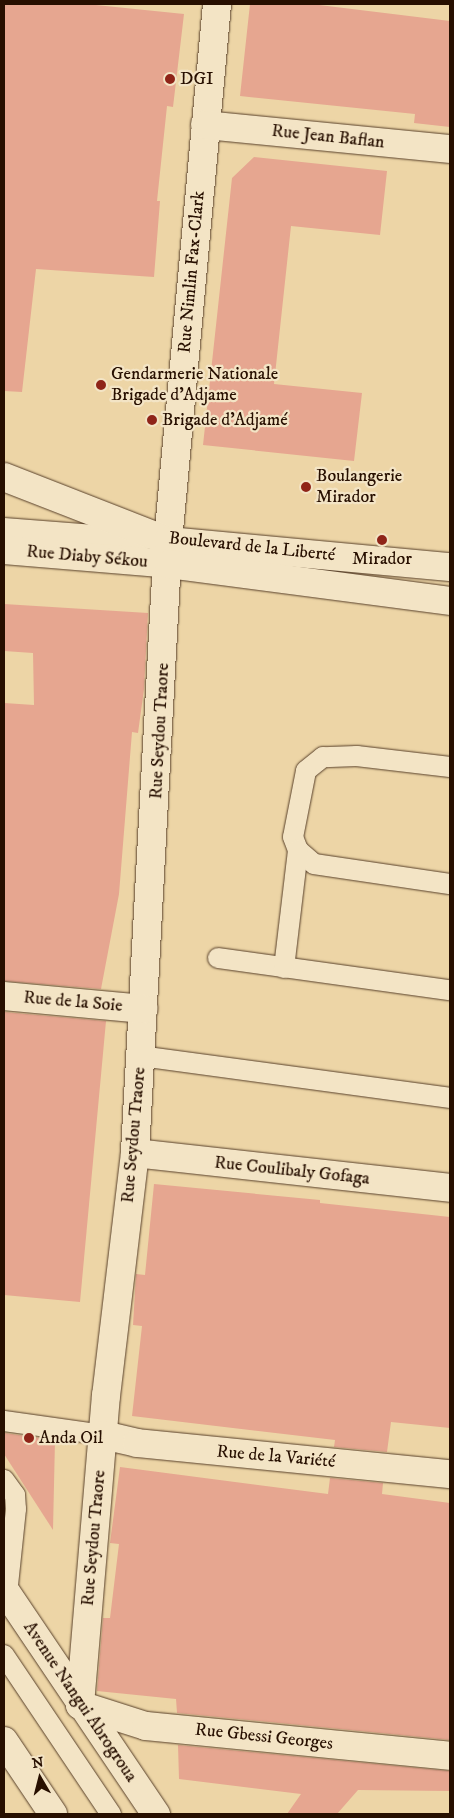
<!DOCTYPE html>
<html>
<head>
<meta charset="utf-8">
<style>
  body { margin:0 }
  #map { position:relative; width:454px; height:1818px; overflow:hidden; background:#edd5a6; font-family:"IM FELL DW Pica",serif }
  div>[style] { position:absolute }
  [style*='--x'] { left:calc(var(--x)*1px); top:calc(var(--y)*1px); width:calc(var(--w)*1px); rotate:calc(var(--a)*1deg) }
  .building>* { inset:0; background:#e6a690 }
  .roads { filter:drop-shadow(0 0 1px #58402a) drop-shadow(0 0 1px #58402a) }
  .service>* { height:20px; margin:-10px; padding:0 10px; transform-origin:10px; border-radius:10px; background:#f3e4c5 }
  .minor>* { height:28px; margin:-14px; padding:0 14px; transform-origin:14px; border-radius:14px; background:#f3e4c5 }
  .tertiary>* { height:28px; margin:-14px; padding:0 14px; transform-origin:14px; border-radius:14px; background:#f3e4c5 }
  .dots>* { width:14px; height:14px; translate:-50% -50%; box-sizing:border-box; border:2px solid #f3e4c5; border-radius:50% }
  span { translate:-50% -50%; white-space:nowrap; text-align:center; line-height:1.15; -webkit-text-stroke:4.5px #f3e4c5; paint-order:stroke }
  .poi-label { font-size:18px; color:#270f00 }
  .left { translate:0 -50%; text-align:left }
  .street-label { font-size:18px; color:#270f00 }
  .frame { position:absolute; inset:0; border:5px solid #270f00; pointer-events:none }
  .north { position:absolute; left:15px; top:1753px; width:50px; height:50px; -webkit-text-stroke:4px #f3e4c5; paint-order:stroke; rotate:352deg; font-size:14px; font-weight:700; line-height:20px; text-align:center; color:#270f00 }
  .north::after { content:''; display:block; margin:auto; width:18px; height:22px; background:#270f00; clip-path:polygon(50% 0,100% 100%,50% 72%,0 100%) }
</style>
</head>
<body>
<div id="map">
  <div class="building">
    <i style="clip-path:polygon(4px 4px,86px 4px,184px 14px,173px 107px,167px 106px,157px 201px,160px 201px,154px 277px,36px 269px,22px 392px,4px 391px)"></i>
    <i style="clip-path:polygon(250px 4px,311px 4px,450px 21px,450px 127px,414px 123px,415px 114px,240px 96px)"></i>
    <i style="clip-path:polygon(254px 157px,387px 171px,380px 235px,291px 226px,274px 384px,362px 393px,354px 461px,203px 445px,232px 178px)"></i>
    <i style="clip-path:polygon(4px 604px,148px 613px,144px 689px,138px 733px,132px 732px,119px 894px,101px 989px,4px 981px,4px 703px,34px 705px,33px 653px,4px 651px)"></i>
    <i style="clip-path:polygon(4px 1012px,106px 1021px,80px 1302px,4px 1295px)"></i>
    <i style="clip-path:polygon(154px 1184px,320px 1200px,320px 1203px,450px 1217px,450px 1428px,391px 1422px,387px 1452px,334px 1447px,335px 1440px,132px 1416px,142px 1326px,133px 1325px,136px 1274px,145px 1275px)"></i>
    <i style="clip-path:polygon(4px 1433px,55px 1440px,53px 1530px,4px 1454px)"></i>
    <i style="clip-path:polygon(120px 1467px,328px 1494px,330px 1478px,383px 1483px,382px 1494px,450px 1503px,450px 1740px,177px 1713px,176px 1699px,97px 1691px,103px 1618px,110px 1618px,119px 1544px,110px 1543px)"></i>
    <i style="clip-path:polygon(178px 1745px,450px 1771px,450px 1791px,358px 1790px,337px 1814px,287px 1814px,301px 1794px,179px 1779px)"></i>
  </div>
  <div class="roads">
    <div class="service">
      <i style="--x:4;--y:528;--w:142;--a:4.4"></i>
      <i style="--x:450;--y:767;--w:94;--a:-173.3"></i>
      <i style="--x:357;--y:756;--w:34;--a:178"></i>
      <i style="--x:323;--y:757;--w:22;--a:141"></i>
      <i style="--x:306;--y:771;--w:67;--a:101.1"></i>
      <i style="--x:293;--y:837;--w:14;--a:69"></i>
      <i style="--x:298;--y:850;--w:21;--a:41"></i>
      <i style="--x:314;--y:864;--w:137;--a:8.4"></i>
      <i style="--x:218;--y:958;--w:234;--a:7.9"></i>
      <i style="--x:284;--y:968;--w:119;--a:-83.2"></i>
      <i style="--x:140;--y:1056;--w:313;--a:7.7"></i>
      <i style="--x:4;--y:1421;--w:100;--a:8"></i>
      <i style="--x:4;--y:1480;--w:19;--a:54"></i>
      <i style="--x:15;--y:1495;--w:14;--a:86"></i>
      <i style="--x:16;--y:1509;--w:85;--a:96"></i>
      <i style="--x:4;--y:1655;--w:192;--a:56.1"></i>
    </div>
    <div class="minor">
      <i style="--x:217;--y:4;--w:539;--a:95.21"></i>
      <i style="--x:168;--y:541;--w:613;--a:93.09"></i>
      <i style="--x:135;--y:1153;--w:244;--a:96.8"></i>
      <i style="--x:106;--y:1395;--w:311;--a:94.8"></i>
      <i style="--x:80;--y:1705;--w:69;--a:17.7"></i>
      <i style="--x:146;--y:1726;--w:305;--a:5.6"></i>
      <i style="--x:205;--y:125;--w:246;--a:5.6"></i>
      <i style="--x:4;--y:996;--w:140;--a:5.3"></i>
      <i style="--x:135;--y:1153;--w:317;--a:6.3"></i>
      <i style="--x:103;--y:1435;--w:35;--a:13"></i>
      <i style="--x:137;--y:1443;--w:315;--a:5.7"></i>
    </div>
    <div class="tertiary">
      <i style="--x:4;--y:477;--w:176;--a:21.3"></i>
      <i style="--x:168;--y:541;--w:283;--a:5.3"></i>
      <i style="--x:4;--y:550;--w:166;--a:4.8"></i>
      <i style="--x:169;--y:564;--w:283;--a:7.5"></i>
      <i style="--x:4;--y:1589;--w:272;--a:56"></i>
      <i style="--x:4;--y:1741;--w:88;--a:56.1"></i>
    </div>
  </div>
  <div class="dots">
    <i style="left:170px;top:79px;background:#8f2418"></i>
    <i style="left:101px;top:385px;background:#8f2418"></i>
    <i style="left:152px;top:420px;background:#8f2418"></i>
    <i style="left:306px;top:487px;background:#8f2418"></i>
    <i style="left:382px;top:540px;background:#8f2418"></i>
    <i style="left:29px;top:1438px;background:#8f2418"></i>
  </div>
  <div class="poi-label">
    <span class="left" style="left:180px;top:79px">DGI</span>
    <span class="left" style="left:111px;top:385px">Gendarmerie Nationale<br>Brigade d'Adjame</span>
    <span class="left" style="left:162px;top:420px">Brigade d'Adjamé</span>
    <span class="left" style="left:316px;top:487px">Boulangerie<br>Mirador</span>
    <span style="left:382px;top:559px">Mirador</span>
    <span class="left" style="left:39px;top:1438px">Anda Oil</span>
  </div>
  <div class="street-label">
    <span style="left:328px;top:137px;rotate:6deg">Rue Jean Baflan</span>
    <span style="left:192px;top:272px;rotate:-85deg">Rue Nimlin Fax-Clark</span>
    <span style="left:252px;top:547px;rotate:6deg">Boulevard de la Liberté</span>
    <span style="left:87px;top:557px;rotate:5deg">Rue Diaby Sékou</span>
    <span style="left:160px;top:731px;rotate:-87deg">Rue Seydou Traore</span>
    <span style="left:73px;top:1002px;rotate:5deg">Rue de la Soie</span>
    <span style="left:134px;top:1135px;rotate:-85deg">Rue Seydou Traore</span>
    <span style="left:292px;top:1171px;rotate:6deg">Rue Coulibaly Gofaga</span>
    <span style="left:276px;top:1457px;rotate:5deg">Rue de la Variété</span>
    <span style="left:94px;top:1538px;rotate:-85deg">Rue Seydou Traore</span>
    <span style="left:80px;top:1702px;rotate:56deg">Avenue Nangui Abrogroua</span>
    <span style="left:264px;top:1737px;rotate:6deg">Rue Gbessi Georges</span>
  </div>
  <div class="frame"></div>
  <div class="north">N</div>
</div>
</body>
</html>
